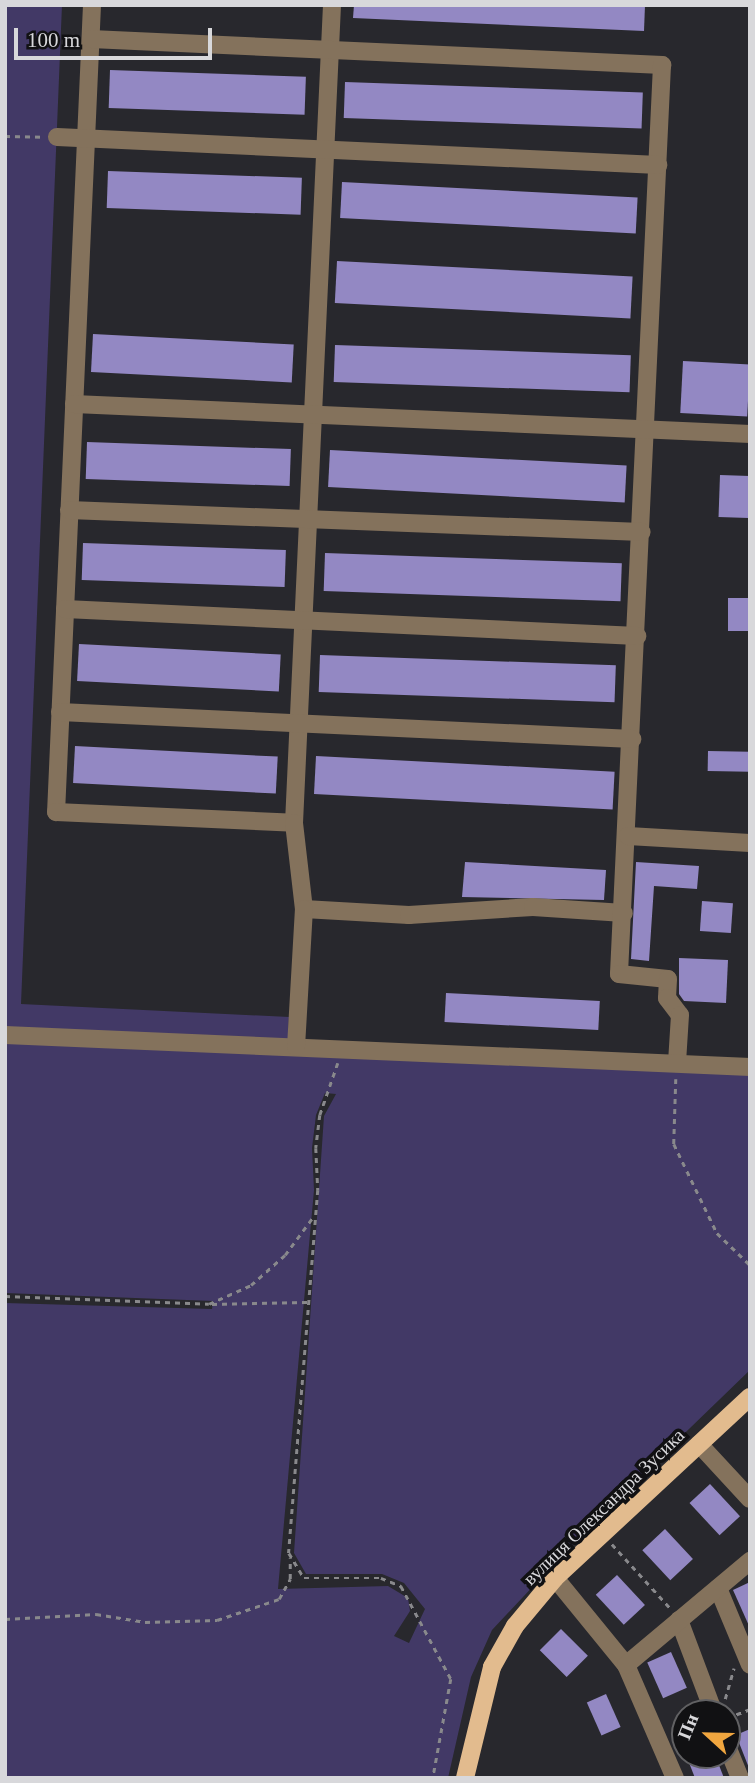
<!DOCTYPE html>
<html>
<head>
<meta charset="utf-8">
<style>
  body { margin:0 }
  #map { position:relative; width:755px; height:1783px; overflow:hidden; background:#28282d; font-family:"Times New Roman",serif }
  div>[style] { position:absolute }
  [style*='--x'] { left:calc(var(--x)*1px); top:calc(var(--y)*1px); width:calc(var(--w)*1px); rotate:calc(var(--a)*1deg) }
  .green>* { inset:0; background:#423966 }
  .building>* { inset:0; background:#9388c3; transform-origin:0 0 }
  .path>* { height:2.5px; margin-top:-1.25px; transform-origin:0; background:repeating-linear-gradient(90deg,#89898c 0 5px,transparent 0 10px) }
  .minor>* { height:18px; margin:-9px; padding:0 9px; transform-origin:9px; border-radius:9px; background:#84725c }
  .major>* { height:18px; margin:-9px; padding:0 9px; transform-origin:9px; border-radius:9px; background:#e2bb8e }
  span { translate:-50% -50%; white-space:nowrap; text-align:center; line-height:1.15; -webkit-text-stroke:7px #111113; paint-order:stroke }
  .street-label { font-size:19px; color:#d8d8db }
  .frame { position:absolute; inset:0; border:7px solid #d8d8db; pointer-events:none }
  .north { position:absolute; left:671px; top:1699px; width:70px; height:70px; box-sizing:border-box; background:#111113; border:2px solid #616163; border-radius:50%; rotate:292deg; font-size:19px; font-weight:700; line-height:28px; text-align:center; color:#d8d8db }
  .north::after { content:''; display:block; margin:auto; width:24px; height:32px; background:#f0a63f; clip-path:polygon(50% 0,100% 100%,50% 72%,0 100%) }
  .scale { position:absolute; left:14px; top:28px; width:198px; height:32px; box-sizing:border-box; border:4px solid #d8d8db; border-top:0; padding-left:9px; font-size:21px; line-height:24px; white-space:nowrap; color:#d8d8db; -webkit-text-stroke:5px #111113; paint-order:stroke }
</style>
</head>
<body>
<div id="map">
  <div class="green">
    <i style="clip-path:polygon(5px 5px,62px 5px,21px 1004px,289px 1017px,288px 1041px,5px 1028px)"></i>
    <i style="clip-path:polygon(evenodd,5px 1039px,750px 1074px,750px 1370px,598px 1517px,492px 1630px,471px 1677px,448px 1778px,5px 1778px,5px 1303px,212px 1309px,213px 1301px,5px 1293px,5px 1039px,325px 1093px,336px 1094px,324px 1116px,294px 1553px,306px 1574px,382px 1574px,404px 1583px,425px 1609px,409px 1643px,394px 1636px,410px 1611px,408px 1598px,388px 1586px,278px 1589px,314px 1190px,312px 1148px,316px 1115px,325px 1093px)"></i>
  </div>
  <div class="building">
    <i style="clip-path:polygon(354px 5px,645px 5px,644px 31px,353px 18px)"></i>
    <i style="left:110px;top:70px;width:196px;height:38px;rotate:2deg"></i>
    <i style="left:345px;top:82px;width:298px;height:36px;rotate:2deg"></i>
    <i style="left:108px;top:171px;width:194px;height:37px;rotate:2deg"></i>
    <i style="left:342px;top:182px;width:296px;height:36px;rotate:3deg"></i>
    <i style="left:337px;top:261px;width:296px;height:42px;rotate:3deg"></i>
    <i style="left:93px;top:334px;width:201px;height:38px;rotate:3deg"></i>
    <i style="left:335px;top:345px;width:296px;height:37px;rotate:2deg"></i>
    <i style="left:683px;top:361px;width:67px;height:52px;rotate:3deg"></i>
    <i style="left:87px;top:442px;width:204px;height:37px;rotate:2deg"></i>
    <i style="left:330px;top:450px;width:297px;height:37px;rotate:3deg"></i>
    <i style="left:720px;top:475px;width:30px;height:42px;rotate:2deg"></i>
    <i style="left:83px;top:543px;width:203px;height:37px;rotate:2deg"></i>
    <i style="left:325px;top:553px;width:297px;height:38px;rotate:2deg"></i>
    <i style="left:728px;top:598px;width:22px;height:33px"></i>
    <i style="left:79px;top:644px;width:202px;height:37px;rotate:3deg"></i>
    <i style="left:320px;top:655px;width:296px;height:37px;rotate:2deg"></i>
    <i style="left:75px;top:746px;width:203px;height:37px;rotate:3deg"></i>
    <i style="left:708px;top:751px;width:42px;height:20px;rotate:1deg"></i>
    <i style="left:316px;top:756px;width:299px;height:38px;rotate:3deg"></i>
    <i style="clip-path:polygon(465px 862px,606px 870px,604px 900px,462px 897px)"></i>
    <i style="clip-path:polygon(636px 862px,699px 866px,697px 889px,654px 886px,649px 961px,631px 959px)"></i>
    <i style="left:702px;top:901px;width:31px;height:30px;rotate:4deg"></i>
    <i style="clip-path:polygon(679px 958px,728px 960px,726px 1003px,684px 1001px,679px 994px)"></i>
    <i style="left:446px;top:993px;width:154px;height:29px;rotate:3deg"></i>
    <i style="left:710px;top:1484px;width:44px;height:28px;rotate:47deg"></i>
    <i style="left:665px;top:1529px;width:41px;height:31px;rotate:47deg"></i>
    <i style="left:617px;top:1575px;width:41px;height:29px;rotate:47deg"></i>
    <i style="clip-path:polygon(750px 1582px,750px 1628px,733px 1590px)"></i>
    <i style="left:561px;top:1629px;width:38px;height:30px;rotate:45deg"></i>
    <i style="left:671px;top:1652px;width:39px;height:26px;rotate:66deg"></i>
    <i style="left:606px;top:1694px;width:36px;height:21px;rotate:66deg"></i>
    <i style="clip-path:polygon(750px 1729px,750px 1768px,749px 1768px,736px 1735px)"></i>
    <i style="clip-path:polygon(686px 1755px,715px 1755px,724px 1778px,695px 1778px)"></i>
  </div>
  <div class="path">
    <i style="--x:5;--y:136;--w:39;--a:1"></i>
    <i style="--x:338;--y:1063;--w:55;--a:109.1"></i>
    <i style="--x:320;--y:1115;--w:33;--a:97"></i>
    <i style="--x:316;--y:1148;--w:42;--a:87.3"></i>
    <i style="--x:318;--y:1190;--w:364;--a:94.6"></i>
    <i style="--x:289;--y:1553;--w:29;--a:59"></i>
    <i style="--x:304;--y:1578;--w:77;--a:0"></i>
    <i style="--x:381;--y:1578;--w:22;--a:22"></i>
    <i style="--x:401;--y:1586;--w:106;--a:61.7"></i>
    <i style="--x:451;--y:1679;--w:101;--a:100.3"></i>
    <i style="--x:676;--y:1079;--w:65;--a:91.8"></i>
    <i style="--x:674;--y:1144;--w:99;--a:64.2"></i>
    <i style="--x:717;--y:1233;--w:46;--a:44.1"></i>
    <i style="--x:5;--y:1296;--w:204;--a:2.2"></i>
    <i style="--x:209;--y:1304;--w:46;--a:-24.3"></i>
    <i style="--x:251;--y:1285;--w:45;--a:-41.4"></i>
    <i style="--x:285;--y:1255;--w:47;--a:-53.6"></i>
    <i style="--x:212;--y:1304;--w:95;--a:-1.2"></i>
    <i style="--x:612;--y:1544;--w:88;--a:47.8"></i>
    <i style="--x:5;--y:1619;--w:91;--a:-3.1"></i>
    <i style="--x:96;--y:1614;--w:50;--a:9.3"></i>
    <i style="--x:145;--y:1622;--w:72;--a:-1.6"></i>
    <i style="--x:217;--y:1620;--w:65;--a:-18.7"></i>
    <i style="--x:279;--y:1599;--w:23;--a:-61"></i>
    <i style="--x:290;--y:1579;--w:21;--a:-90"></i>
    <i style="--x:725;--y:1699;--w:32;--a:-74"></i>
    <i style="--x:727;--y:1718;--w:25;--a:-21"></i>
  </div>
  <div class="minor">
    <i style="--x:92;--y:5;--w:808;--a:92.55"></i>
    <i style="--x:56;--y:812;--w:238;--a:2.6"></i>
    <i style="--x:332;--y:5;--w:819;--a:92.66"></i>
    <i style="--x:294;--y:823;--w:87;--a:83.4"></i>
    <i style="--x:304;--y:909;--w:105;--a:3.3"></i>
    <i style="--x:409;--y:915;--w:124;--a:-3.7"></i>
    <i style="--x:533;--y:907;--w:91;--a:3.8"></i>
    <i style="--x:91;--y:39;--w:572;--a:2.61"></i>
    <i style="--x:662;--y:65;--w:910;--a:92.71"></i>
    <i style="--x:619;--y:974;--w:49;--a:5.8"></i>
    <i style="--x:668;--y:979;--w:19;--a:93"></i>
    <i style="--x:667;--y:998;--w:21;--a:53"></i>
    <i style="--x:680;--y:1015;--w:48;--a:93.6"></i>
    <i style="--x:57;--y:137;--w:602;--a:2.67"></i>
    <i style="--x:74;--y:404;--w:677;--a:2.54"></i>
    <i style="--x:69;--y:510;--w:573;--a:2.2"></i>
    <i style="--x:65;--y:609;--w:573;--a:2.7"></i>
    <i style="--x:60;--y:712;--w:573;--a:2.7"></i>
    <i style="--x:628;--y:836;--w:122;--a:3.3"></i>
    <i style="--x:5;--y:1035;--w:746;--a:2.46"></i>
    <i style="--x:296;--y:1047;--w:138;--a:-86.7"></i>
    <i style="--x:699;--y:1444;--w:75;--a:47.2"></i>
    <i style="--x:555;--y:1578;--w:112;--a:50.8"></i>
    <i style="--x:626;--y:1665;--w:123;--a:66.6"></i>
    <i style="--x:718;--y:1588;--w:83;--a:67.4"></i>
    <i style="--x:679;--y:1620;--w:99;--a:69.4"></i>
    <i style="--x:626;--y:1665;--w:162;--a:-40"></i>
    <i style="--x:727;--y:1746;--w:35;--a:68"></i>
  </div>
  <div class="major">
    <i style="--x:465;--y:1778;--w:114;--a:-76.3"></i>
    <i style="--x:492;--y:1667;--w:47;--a:-60.7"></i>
    <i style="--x:515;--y:1626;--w:62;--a:-50.2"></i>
    <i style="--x:555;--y:1578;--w:266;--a:-42.9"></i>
  </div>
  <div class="street-label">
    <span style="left:604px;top:1507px;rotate:-44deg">вулиця Олександра Зусика</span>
  </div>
  <div class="frame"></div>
  <div class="north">Пн</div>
  <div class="scale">100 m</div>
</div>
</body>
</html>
